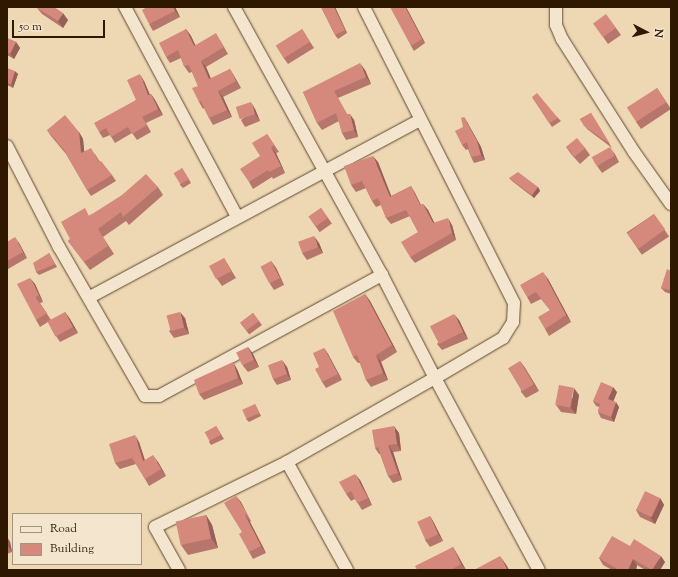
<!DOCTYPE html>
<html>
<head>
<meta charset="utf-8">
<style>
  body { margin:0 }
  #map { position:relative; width:678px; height:577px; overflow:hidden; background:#eed8b4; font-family:"Sorts Mill Goudy",serif }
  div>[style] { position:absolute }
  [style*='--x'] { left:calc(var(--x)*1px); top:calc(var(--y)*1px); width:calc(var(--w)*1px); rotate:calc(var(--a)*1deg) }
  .roads { filter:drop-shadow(0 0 1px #5f482d) drop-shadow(0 0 1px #5f482d) }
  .minor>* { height:12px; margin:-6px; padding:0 6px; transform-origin:6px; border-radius:6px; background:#f4e6ce }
  .wall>* { inset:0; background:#b7766b; transform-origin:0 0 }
  .shaded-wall>* { inset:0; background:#956057 }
  .building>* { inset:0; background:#d5897c; transform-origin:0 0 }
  span { translate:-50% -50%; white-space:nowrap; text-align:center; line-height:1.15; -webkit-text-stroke:4px #f4e6ce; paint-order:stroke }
  .frame { position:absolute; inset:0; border:8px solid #2f1800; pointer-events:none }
  .legend { position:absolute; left:12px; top:513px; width:130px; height:52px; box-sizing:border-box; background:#f4e6ce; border:1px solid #a5947c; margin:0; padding:5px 7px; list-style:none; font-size:12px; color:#2f1800 }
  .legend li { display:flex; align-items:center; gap:8px; height:20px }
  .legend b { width:20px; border:1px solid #a5947c }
  .north { position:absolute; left:626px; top:12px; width:40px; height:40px; -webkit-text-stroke:3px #f4e6ce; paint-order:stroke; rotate:96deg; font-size:11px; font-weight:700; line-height:16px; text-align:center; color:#2f1800 }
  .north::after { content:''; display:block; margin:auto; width:14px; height:18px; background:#2f1800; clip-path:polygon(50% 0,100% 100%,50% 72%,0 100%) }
  .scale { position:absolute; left:12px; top:20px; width:93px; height:18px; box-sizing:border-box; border:2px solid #2f1800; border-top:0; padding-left:5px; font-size:12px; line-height:14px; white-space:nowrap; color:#2f1800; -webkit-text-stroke:3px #f4e6ce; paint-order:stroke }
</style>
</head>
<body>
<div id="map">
  <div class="roads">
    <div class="minor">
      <i style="--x:125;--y:7;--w:238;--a:61.9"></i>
      <i style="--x:234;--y:7;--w:306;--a:61.1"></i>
      <i style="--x:382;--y:275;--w:116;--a:62.8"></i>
      <i style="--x:435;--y:378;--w:218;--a:61.6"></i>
      <i style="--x:556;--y:7;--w:18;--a:90"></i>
      <i style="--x:556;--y:25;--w:15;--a:67"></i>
      <i style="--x:562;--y:39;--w:134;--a:57.5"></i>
      <i style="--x:634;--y:152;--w:64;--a:54.6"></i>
      <i style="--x:7;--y:146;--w:114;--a:62.8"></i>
      <i style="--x:59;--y:247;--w:172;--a:60"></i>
      <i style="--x:145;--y:396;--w:14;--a:0"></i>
      <i style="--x:159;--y:396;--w:254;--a:-28.5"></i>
      <i style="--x:90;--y:297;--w:374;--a:-28.2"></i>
      <i style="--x:287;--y:462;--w:124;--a:60.9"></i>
      <i style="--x:179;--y:570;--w:49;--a:-119.2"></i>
      <i style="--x:155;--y:527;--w:147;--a:-26.2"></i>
      <i style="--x:287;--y:462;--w:170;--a:-29.6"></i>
      <i style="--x:435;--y:378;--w:79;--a:-30.5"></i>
      <i style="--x:503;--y:338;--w:19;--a:-58"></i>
      <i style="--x:513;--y:322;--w:19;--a:-87"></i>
      <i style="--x:514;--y:303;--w:332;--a:-116.9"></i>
    </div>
  </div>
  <div class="wall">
    <i style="clip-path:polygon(175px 7px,180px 17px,153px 31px,149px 24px)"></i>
    <i style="clip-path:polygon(321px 7px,335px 7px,347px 33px,338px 39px,335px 35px)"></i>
    <i style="clip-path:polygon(406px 7px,425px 43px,414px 51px,411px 46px)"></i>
    <i style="clip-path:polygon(37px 8px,68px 20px,63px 28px,42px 14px)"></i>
    <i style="clip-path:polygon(594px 24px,616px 28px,621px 35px,608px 44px)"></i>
    <i style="clip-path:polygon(186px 29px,191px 36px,195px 45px,220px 40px,228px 54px,206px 67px,211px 79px,230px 69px,234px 76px,241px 88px,223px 97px,232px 117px,213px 125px,209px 118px,204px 108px,203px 109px,199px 102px,198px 86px,192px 72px,189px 73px,184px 66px,181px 58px,170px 63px,166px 57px)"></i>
    <i style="clip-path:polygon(302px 29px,314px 48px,288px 64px,283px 57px)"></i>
    <i style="clip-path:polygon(7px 38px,16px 42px,20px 48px,14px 59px,7px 55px)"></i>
    <i style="clip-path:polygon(7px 68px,18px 74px,13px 88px,7px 85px)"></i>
    <i style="clip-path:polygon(365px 70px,371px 84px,338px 98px,347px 114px,354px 120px,358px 137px,346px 140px,342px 133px,339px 121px,322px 130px,317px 123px,303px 92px)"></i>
    <i style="clip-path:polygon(144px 81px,150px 95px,151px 94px,155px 100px,163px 115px,146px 123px,151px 132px,137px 140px,132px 133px,115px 143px,110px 135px,103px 138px,99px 132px,136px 100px)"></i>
    <i style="clip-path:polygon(657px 88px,671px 109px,641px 129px,636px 122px)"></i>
    <i style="clip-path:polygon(532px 97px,558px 118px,561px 121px,552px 127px)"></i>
    <i style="clip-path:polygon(255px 109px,260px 121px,245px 127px,241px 120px)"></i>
    <i style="clip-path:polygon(591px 113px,612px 148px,587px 129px,580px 119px)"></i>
    <i style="clip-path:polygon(464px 117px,467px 122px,481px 147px,485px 160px,474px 163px,471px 157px,468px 149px,466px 150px,462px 145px)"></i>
    <i style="clip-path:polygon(47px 130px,79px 132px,83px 139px,84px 151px,95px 154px,100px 162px,112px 175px,116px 181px,91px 196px,87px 190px,66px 154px,51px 136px)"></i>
    <i style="clip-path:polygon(267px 134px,279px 152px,276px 153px,285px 173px,273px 179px,272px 177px,253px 189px,249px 182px,260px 156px)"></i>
    <i style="clip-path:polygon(566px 147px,585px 148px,590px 155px,580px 164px,571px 154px)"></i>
    <i style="clip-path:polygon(614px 153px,619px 162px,602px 173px,597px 166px)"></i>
    <i style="clip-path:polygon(378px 162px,391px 196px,411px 186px,415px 193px,421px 205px,423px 204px,428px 210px,434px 223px,452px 225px,456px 240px,415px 263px,410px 257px,418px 232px,410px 216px,391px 224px,386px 218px,381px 205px,376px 207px,372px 201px,366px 188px,356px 192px,351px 185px)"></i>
    <i style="clip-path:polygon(182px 168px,191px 183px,183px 188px,180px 185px)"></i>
    <i style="clip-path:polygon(509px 178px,538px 187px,540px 191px,534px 198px,512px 181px)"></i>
    <i style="clip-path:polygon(158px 187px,163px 195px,129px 225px,126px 221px,103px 237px,114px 254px,90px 270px,68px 241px,70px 239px,90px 215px)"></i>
    <i style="left:321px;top:208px;width:19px;height:15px;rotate:55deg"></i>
    <i style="left:654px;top:214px;width:27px;height:33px;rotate:56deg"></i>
    <i style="clip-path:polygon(7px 242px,19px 243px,27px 258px,8px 269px,7px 267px)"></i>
    <i style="clip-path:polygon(319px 243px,323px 253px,307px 260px,302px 253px)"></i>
    <i style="clip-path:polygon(49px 253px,57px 267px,39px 275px,36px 272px)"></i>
    <i style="clip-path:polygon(224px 258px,236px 278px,222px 286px,217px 279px)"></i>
    <i style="clip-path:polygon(271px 261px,276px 268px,284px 285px,274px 290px,270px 284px)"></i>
    <i style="clip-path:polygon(671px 271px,671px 299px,670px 298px,671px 294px,665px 292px,661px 288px)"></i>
    <i style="clip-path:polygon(548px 279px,571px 322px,549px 336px,545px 329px,550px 310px,541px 299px,531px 304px,527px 297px)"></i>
    <i style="clip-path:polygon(35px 284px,43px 302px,40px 303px,51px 320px,40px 327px,36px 320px)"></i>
    <i style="clip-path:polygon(365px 294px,370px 301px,397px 352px,381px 362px,388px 380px,371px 387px,366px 380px,360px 363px,358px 363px,353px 357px)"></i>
    <i style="clip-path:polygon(65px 312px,70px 319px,78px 333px,60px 342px,56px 336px)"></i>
    <i style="left:253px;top:313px;width:15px;height:16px;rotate:53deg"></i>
    <i style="clip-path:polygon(185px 318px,189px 334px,174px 338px,169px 331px)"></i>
    <i style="clip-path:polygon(459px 320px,468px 339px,442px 350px,437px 344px)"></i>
    <i style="clip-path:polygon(248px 347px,253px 354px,259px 367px,248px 372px,243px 366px)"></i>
    <i style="clip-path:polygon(324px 348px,328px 354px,342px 380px,326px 388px,322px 382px,319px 367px)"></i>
    <i style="clip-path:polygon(520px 361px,525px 368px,539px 391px,526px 398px,521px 392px)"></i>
    <i style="clip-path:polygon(287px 367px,291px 380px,277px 385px,273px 379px)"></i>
    <i style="clip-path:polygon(237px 369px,243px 384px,204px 400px,199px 394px)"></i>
    <i style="clip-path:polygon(617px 392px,613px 401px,619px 407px,614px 422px,601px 418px,598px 412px,599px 407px,596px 406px,593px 401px)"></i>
    <i style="clip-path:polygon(579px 395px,576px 414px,561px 412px,556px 405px)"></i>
    <i style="clip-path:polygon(255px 404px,261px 416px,249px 422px,246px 419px)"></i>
    <i style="clip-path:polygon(216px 426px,224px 439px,211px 445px,209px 442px)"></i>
    <i style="clip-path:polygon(399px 433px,401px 451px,393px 452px,402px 480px,393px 483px,388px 476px,380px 454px,379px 454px,375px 448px)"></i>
    <i style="clip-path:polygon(139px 442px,145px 460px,158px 462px,166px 476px,149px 486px,145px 479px,136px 464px,120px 469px,115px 463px)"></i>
    <i style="clip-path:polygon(360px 480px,372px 505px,362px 510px,355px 499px,351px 501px,346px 494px)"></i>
    <i style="clip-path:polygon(236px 496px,251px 521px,250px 522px,266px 553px,253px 559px,249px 552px,242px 532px)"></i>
    <i style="clip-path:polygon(660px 498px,664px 505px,655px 524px,640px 517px,636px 510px)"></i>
    <i style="clip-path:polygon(206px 515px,212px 525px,218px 548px,188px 555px,181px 545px)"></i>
    <i style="clip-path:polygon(430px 516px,434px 523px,443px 541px,430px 547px,425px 540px)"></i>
    <i style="clip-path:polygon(7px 537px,10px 542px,12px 552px,7px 554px)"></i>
    <i style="clip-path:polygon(630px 546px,665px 562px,660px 570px,645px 570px,637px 565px,636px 570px,612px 570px,603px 565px,599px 558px)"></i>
    <i style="clip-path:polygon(453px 547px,457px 554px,466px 570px,417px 570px)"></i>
  </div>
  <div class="shaded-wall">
    <i style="clip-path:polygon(173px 7px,175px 7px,180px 17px,175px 11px)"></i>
    <i style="clip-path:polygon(334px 7px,335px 7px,347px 33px,345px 30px)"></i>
    <i style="clip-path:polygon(405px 7px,406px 7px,425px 43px,422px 39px)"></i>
    <i style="clip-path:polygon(63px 13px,68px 20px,63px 28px,58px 21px)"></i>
    <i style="clip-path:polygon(186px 29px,191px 36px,199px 53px,194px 46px)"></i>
    <i style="clip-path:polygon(16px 42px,20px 48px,14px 59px,10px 54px)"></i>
    <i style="clip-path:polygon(201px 61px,206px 67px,214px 86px,209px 79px)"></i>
    <i style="clip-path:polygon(360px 63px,365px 70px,371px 84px,366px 77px)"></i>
    <i style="clip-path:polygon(230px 69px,234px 76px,241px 88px,236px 81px)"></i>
    <i style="clip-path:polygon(15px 71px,18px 74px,13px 88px,11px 84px)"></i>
    <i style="clip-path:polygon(140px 74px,144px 81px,153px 102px,148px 95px)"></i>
    <i style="clip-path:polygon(218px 91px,223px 97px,232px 117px,227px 110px)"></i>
    <i style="clip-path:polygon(151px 94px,155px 100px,163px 115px,158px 109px)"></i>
    <i style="clip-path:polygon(251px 102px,255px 109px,260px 121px,255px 114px)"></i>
    <i style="clip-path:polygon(350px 114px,354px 120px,358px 137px,354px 130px)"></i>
    <i style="clip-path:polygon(464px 117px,467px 122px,481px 147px,485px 160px,481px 155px)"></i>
    <i style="clip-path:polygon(79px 132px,83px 139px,85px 159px,81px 153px)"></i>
    <i style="clip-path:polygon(271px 147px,276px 153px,285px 173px,281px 166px)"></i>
    <i style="clip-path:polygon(610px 147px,614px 153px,619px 162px,615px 156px)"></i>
    <i style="clip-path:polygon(373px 156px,378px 162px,394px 203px,390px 197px)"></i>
    <i style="clip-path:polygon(411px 186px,415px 193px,424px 212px,420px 205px)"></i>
    <i style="clip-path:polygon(538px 187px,540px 191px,534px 198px,532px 195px)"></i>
    <i style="clip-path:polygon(423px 204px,428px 210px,438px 230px,433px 223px)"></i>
    <i style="clip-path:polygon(448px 218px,452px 225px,456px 240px,452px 233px)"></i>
    <i style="clip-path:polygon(314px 236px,319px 243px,323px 253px,318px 247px)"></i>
    <i style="clip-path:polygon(15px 237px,19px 243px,27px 258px,23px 252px)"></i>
    <i style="clip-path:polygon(271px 261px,276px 268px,284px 285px,280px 278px)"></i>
    <i style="clip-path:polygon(543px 272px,548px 279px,571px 322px,566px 315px)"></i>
    <i style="clip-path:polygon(30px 278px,35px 284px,43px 302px,39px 295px)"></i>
    <i style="clip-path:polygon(365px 294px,370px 301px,397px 352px,392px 345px)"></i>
    <i style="clip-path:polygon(65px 312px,70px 319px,78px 333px,73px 327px)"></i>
    <i style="clip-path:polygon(180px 312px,185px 318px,189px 334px,184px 327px)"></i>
    <i style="clip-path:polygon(454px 314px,459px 320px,468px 339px,463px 332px)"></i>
    <i style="clip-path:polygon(248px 347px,253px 354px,259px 367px,254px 360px)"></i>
    <i style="clip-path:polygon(324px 348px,328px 354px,342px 380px,338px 374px)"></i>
    <i style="clip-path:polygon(376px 355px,381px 362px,388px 380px,383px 373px)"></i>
    <i style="clip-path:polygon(282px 360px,287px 367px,291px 380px,287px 374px)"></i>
    <i style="clip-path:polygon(520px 361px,525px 368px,539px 391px,534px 384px)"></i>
    <i style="clip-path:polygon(233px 362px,237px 369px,243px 384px,238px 378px)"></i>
    <i style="clip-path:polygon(613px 387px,617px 392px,612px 405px,608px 399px)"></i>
    <i style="clip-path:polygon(574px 388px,579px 395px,576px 414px,571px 408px)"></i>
    <i style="clip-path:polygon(616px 402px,619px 407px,614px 422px,611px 417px)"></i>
    <i style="clip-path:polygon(394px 426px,399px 433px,401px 451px,397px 444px)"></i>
    <i style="clip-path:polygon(135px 435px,139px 442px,147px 468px,143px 461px)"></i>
    <i style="clip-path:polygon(388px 445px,393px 452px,402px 480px,398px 473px)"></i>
    <i style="clip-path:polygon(153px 455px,158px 462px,166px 476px,161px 469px)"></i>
    <i style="clip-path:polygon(355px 474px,360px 480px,372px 505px,368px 498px)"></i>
    <i style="clip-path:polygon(236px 496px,241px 502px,251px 521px,247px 514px)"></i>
    <i style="clip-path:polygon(660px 498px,664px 505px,655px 524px,650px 517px)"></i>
    <i style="clip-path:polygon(206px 515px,212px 525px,218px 548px,211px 538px)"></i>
    <i style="clip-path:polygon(245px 515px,250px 522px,266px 553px,261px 546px)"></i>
    <i style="clip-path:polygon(430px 516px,434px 523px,443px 541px,438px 534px)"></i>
    <i style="clip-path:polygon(7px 537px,10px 542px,12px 552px,8px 546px)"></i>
    <i style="clip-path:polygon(453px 547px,457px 554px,466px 570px,461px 564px)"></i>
    <i style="clip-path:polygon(500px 556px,507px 566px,509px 570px,507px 570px)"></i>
    <i style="clip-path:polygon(661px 556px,665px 562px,660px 570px,652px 570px)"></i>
    <i style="clip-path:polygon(633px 559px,637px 565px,636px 570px,628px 570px)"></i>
  </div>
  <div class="building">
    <i style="clip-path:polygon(38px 7px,54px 7px,63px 13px,58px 21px,37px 8px)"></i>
    <i style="clip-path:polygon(147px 7px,173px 7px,175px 11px,149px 24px,142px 10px)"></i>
    <i style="clip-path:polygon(321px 7px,334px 7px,345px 30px,335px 35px)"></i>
    <i style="clip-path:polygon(390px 7px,405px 7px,422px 39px,411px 46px)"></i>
    <i style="left:606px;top:14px;width:17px;height:16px;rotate:54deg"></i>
    <i style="clip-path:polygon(186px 29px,194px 46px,216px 33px,224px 47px,201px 61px,209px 79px,230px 69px,236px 81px,218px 91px,227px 110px,209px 118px,201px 101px,199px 102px,192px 88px,198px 86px,189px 65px,184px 66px,178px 50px,166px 57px,159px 43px)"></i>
    <i style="left:302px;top:29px;width:15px;height:31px;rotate:58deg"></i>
    <i style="clip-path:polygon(7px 38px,16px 42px,10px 54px,7px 52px)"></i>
    <i style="clip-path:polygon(360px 63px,366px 77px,334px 91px,347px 114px,350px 114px,354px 130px,342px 133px,336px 113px,317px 123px,303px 92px)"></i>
    <i style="clip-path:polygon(7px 68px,15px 71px,11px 84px,7px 83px)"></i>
    <i style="clip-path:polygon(140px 74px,148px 95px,151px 94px,158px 109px,142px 117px,147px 125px,132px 134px,128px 127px,111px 137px,106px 128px,99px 132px,94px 123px,136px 100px,127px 80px)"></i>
    <i style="left:657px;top:88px;width:17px;height:36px;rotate:57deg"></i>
    <i style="clip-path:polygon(537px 93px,558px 118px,549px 123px,532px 97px)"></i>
    <i style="left:251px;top:102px;width:13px;height:16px;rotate:72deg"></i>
    <i style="clip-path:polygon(591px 113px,610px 144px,584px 126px,580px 119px)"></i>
    <i style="clip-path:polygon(65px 115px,79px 132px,81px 153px,91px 148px,99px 162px,101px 161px,112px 175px,87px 190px,64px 150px,47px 130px)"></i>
    <i style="clip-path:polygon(464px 117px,477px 141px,481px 155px,471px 157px,467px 142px,462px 145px,455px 131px,463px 127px,461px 118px)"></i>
    <i style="clip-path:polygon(267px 134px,274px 145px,271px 147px,281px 166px,269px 172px,268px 170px,249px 182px,240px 169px,260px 156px,252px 143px)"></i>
    <i style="left:577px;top:138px;width:13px;height:14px;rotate:51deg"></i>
    <i style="left:610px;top:147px;width:10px;height:21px;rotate:61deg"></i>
    <i style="clip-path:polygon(373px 156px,390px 197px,411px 186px,420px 205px,423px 204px,433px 223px,448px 218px,452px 233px,410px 257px,401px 242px,418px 232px,406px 210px,386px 218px,378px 198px,372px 201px,362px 181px,351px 185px,344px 166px)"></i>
    <i style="left:182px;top:168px;width:13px;height:10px;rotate:58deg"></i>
    <i style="clip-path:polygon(518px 172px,538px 187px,532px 195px,509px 178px)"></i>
    <i style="clip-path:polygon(146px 174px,158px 187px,123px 217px,121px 212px,98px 229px,108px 246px,84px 262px,68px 241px,70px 239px,61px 222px,85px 208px,89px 216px,122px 195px)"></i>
    <i style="left:321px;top:208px;width:12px;height:15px;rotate:55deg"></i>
    <i style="left:654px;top:214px;width:19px;height:33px;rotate:54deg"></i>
    <i style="left:314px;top:236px;width:12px;height:17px;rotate:70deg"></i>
    <i style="clip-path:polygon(15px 237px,23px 252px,7px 261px,7px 242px)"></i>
    <i style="clip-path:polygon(49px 253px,55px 264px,36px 272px,33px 263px)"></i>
    <i style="left:224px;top:258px;width:15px;height:17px;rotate:62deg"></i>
    <i style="left:271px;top:261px;width:19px;height:12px;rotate:62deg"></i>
    <i style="clip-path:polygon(667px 269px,671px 271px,671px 290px,661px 288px)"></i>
    <i style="clip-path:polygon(543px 272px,566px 315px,545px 329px,538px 317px,550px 310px,536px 292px,527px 297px,520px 285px)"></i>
    <i style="clip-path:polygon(30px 278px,39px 295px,35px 297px,47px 313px,36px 320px,17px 284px)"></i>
    <i style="clip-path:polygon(365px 294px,392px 345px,376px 355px,383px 373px,366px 380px,357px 355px,353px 357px,333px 311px)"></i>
    <i style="left:65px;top:312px;width:17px;height:20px;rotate:62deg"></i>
    <i style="left:180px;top:312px;width:16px;height:14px;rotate:75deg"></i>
    <i style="left:253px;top:313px;width:10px;height:16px;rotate:53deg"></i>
    <i style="left:454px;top:314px;width:20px;height:27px;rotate:63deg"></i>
    <i style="left:248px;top:347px;width:14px;height:13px;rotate:65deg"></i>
    <i style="clip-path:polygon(324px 348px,338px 374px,322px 382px,315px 369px,319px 367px,313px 353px)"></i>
    <i style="left:282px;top:360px;width:15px;height:15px;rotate:70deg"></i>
    <i style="left:520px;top:361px;width:27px;height:14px;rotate:59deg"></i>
    <i style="clip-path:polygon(233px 362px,238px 378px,199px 394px,194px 380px)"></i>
    <i style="clip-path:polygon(601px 382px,613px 387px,608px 399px,616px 402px,611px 417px,598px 412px,600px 404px,593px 401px)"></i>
    <i style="left:559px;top:385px;width:15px;height:20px;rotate:11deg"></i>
    <i style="left:255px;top:404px;width:10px;height:14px;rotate:66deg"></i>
    <i style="left:216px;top:426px;width:10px;height:13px;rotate:61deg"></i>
    <i style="clip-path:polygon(394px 426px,397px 444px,388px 445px,398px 473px,388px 476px,378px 447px,375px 448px,372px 430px)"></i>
    <i style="clip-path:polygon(135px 435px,143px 461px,153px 455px,161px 469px,145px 479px,132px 458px,115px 463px,109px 444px)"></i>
    <i style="clip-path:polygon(355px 474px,368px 498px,357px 503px,351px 491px,346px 494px,339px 482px)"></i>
    <i style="left:645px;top:491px;width:17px;height:21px;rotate:25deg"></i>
    <i style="clip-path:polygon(236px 496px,247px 514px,245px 515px,261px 546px,249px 552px,239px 534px,242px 532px,224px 503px)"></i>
    <i style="left:206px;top:515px;width:24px;height:31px;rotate:78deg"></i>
    <i style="left:430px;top:516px;width:20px;height:14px;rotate:66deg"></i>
    <i style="clip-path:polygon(612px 536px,630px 546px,634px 539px,661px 556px,652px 570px,633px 559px,628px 570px,619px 570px,599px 558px)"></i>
    <i style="clip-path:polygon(453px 547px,461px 564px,451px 570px,417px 570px,415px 566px)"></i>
    <i style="clip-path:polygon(500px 556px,507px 570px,474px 570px)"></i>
  </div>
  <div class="frame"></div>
  <ul class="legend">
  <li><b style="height:5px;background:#f4e6ce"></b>Road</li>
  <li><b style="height:11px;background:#d5897c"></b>Building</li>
  </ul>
  <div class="north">N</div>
  <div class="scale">50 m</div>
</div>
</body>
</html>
